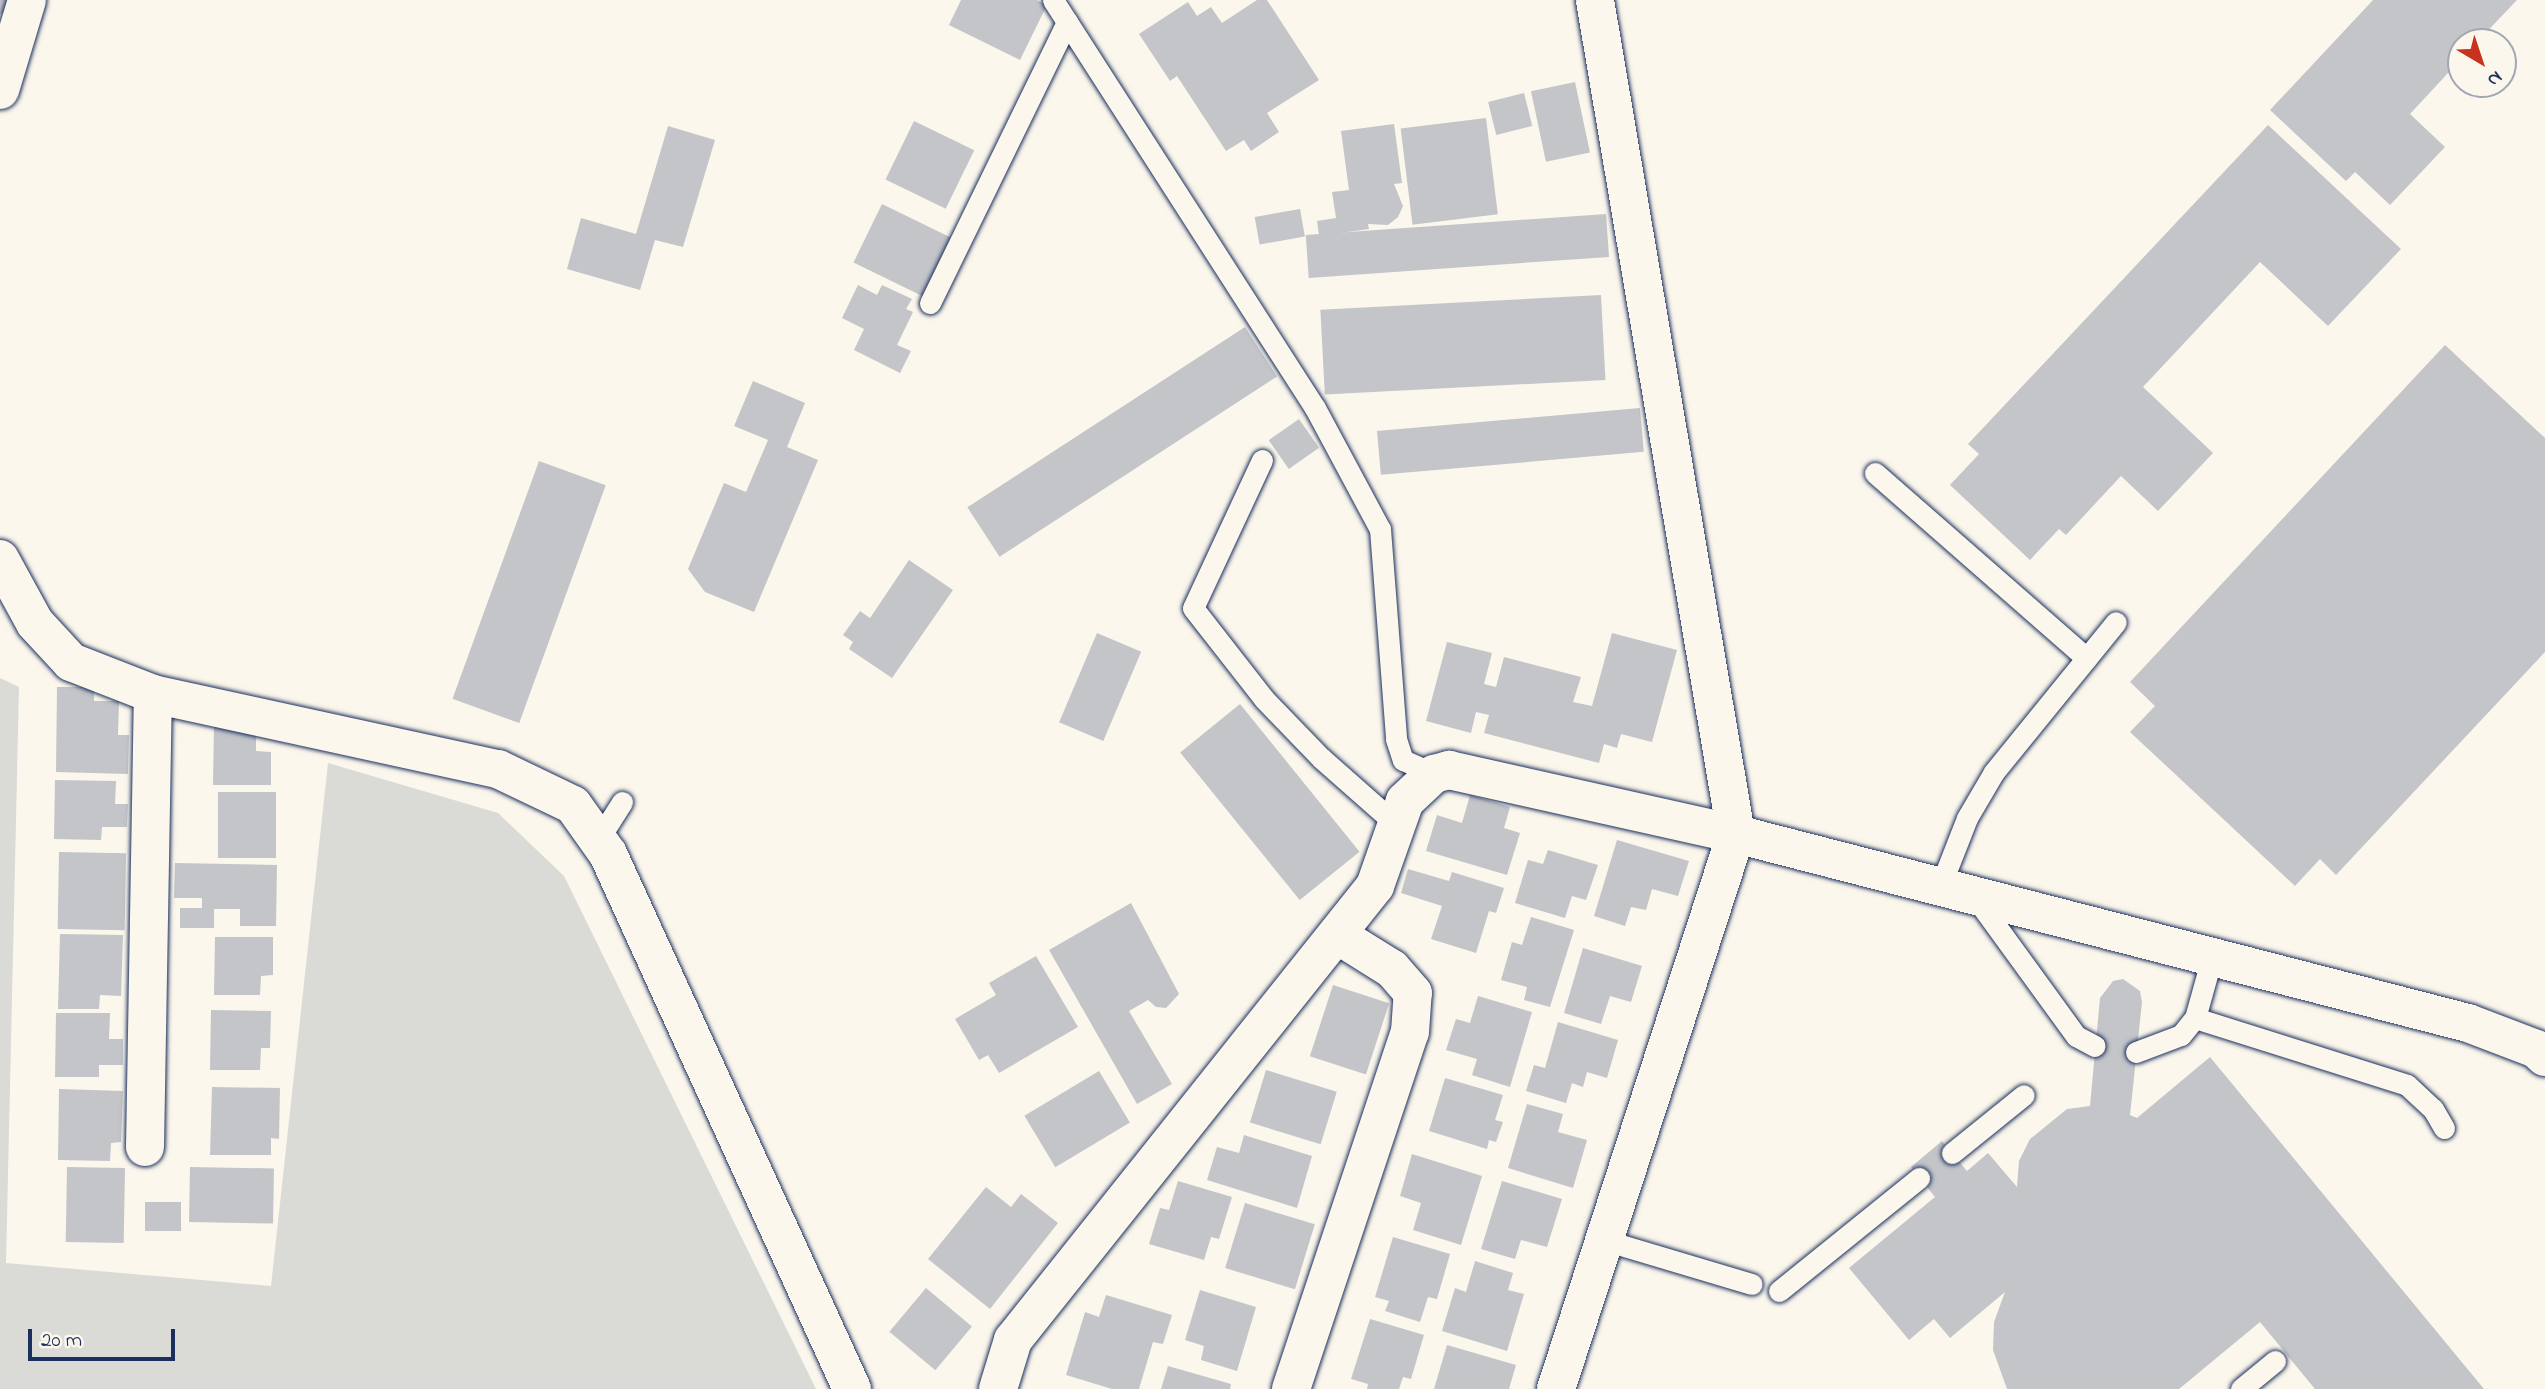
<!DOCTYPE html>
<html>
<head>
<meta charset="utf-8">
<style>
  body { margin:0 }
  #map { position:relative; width:2545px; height:1389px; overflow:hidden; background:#fbf7ec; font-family:"Indie Flower",sans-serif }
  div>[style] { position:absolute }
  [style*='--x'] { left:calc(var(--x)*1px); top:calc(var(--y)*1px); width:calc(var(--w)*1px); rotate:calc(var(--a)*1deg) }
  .green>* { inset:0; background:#dadad7 }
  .building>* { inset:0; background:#c3c5c9; transform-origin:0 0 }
  .roads { filter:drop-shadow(0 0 2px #1b2f5e) drop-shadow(0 0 2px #1b2f5e) }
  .service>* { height:21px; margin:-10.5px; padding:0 10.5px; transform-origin:10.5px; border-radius:10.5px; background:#fbf7ec }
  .minor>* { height:38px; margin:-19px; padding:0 19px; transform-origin:19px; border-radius:19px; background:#fbf7ec }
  span { translate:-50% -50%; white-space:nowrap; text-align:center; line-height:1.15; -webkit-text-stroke:5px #fbf7ec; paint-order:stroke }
  .north { position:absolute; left:2447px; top:28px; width:70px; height:70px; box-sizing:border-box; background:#fbf7ec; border:2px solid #a1a7b3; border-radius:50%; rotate:141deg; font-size:19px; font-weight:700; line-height:28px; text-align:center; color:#1b2f5e }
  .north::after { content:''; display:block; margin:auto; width:24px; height:32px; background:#c8321e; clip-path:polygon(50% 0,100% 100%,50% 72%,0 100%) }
  .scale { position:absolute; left:28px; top:1329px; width:147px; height:32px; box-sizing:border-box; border:4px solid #1b2f5e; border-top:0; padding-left:9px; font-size:21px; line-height:24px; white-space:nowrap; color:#1b2f5e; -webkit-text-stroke:5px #fbf7ec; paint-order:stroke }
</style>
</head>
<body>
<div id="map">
  <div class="green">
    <i style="clip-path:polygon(0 678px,19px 687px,6px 1263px,271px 1286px,328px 763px,498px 813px,564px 876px,816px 1389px,0 1389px)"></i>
  </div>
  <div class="building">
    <i style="clip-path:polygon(0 0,9px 0,12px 10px,0 14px)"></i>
    <i style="clip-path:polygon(961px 0,1037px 0,1047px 5px,1020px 60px,949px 25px)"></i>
    <i style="clip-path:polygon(1257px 0,1267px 0,1319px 80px,1267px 113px,1279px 132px,1251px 151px,1244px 140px,1226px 151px,1177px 76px,1170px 81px,1139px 34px,1188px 2px,1197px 16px,1211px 7px,1222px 23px)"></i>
    <i style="clip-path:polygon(2373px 0,2517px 0,2477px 42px,2461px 42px,2461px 59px,2410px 114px,2445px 147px,2390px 205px,2355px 172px,2346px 181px,2270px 110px)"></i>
    <i style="left:1575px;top:82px;width:72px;height:45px;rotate:78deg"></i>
    <i style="left:1524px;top:93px;width:34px;height:37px;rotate:76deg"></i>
    <i style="left:1486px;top:118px;width:97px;height:86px;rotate:83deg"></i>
    <i style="left:914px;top:121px;width:67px;height:65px;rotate:26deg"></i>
    <i style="clip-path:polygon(1394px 124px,1402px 183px,1394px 184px,1403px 206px,1398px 217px,1388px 225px,1368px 224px,1369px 229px,1319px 236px,1317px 221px,1336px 218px,1332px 192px,1349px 190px,1341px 131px)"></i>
    <i style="clip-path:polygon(2268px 125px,2401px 249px,2328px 326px,2260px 262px,2143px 387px,2213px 453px,2158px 511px,2121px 476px,2066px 535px,2059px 529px,2030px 560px,1950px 485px,1979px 454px,1968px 444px)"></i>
    <i style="clip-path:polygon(668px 126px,715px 140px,683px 247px,655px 240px,640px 290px,567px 269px,581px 218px,636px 234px)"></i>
    <i style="left:882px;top:204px;width:77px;height:65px;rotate:26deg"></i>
    <i style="left:1300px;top:209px;width:28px;height:46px;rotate:80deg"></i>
    <i style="left:1606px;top:214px;width:43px;height:301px;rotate:86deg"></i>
    <i style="clip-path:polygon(858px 285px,877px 295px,882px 285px,912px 299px,906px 309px,913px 312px,897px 345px,911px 351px,900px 373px,854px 350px,864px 329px,842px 318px)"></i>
    <i style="left:1601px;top:295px;width:85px;height:281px;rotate:87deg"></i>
    <i style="left:1245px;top:327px;width:59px;height:331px;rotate:57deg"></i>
    <i style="clip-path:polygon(2445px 345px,2545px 438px,2545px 652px,2336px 875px,2320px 859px,2295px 886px,2130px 732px,2155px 706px,2130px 682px)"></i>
    <i style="clip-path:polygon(753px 381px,805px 403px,787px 447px,818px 460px,754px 612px,705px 592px,688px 569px,724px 483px,746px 492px,768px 440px,734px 426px)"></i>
    <i style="left:1640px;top:408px;width:44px;height:264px;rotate:85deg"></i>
    <i style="left:1299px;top:419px;width:35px;height:37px;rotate:55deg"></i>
    <i style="left:539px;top:461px;width:71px;height:253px;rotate:20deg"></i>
    <i style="clip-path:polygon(909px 560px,953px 590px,892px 678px,849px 649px,853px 642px,843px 635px,860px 611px,870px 618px)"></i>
    <i style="left:1097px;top:633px;width:48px;height:97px;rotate:23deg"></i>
    <i style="clip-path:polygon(1612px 633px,1677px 650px,1652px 742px,1621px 734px,1617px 748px,1604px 744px,1599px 763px,1484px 733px,1489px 715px,1476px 712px,1471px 733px,1426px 721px,1447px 642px,1492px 653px,1484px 684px,1496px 687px,1504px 657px,1581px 677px,1573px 702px,1592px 706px)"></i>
    <i style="clip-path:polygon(57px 687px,94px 687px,94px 701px,119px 701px,118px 735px,129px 735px,128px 774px,56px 772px)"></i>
    <i style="left:1240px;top:704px;width:190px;height:77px;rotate:51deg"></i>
    <i style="clip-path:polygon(214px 722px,256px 723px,256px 751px,271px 752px,271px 785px,213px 785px)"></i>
    <i style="clip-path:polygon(55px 780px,116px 781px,115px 804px,128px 804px,127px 827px,102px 827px,101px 840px,54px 839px)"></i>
    <i style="left:218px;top:792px;width:58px;height:66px"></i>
    <i style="clip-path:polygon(1470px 795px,1510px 807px,1504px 828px,1520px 833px,1507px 875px,1426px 851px,1437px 815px,1462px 823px)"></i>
    <i style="clip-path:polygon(1617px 840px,1689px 861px,1678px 896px,1652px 889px,1646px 910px,1631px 907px,1625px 926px,1594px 916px)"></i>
    <i style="clip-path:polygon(1548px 850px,1598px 865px,1586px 900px,1572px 896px,1565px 918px,1515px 903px,1528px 860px,1543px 864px)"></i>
    <i style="left:59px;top:852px;width:67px;height:77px;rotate:1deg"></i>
    <i style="clip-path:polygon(175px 863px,277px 865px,276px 926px,240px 926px,240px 909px,214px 909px,214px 928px,180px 928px,180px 908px,202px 908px,202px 898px,174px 898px)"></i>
    <i style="clip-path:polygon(1408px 869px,1449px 881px,1452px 872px,1504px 888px,1496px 913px,1489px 911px,1476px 953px,1431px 939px,1442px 906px,1401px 893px)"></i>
    <i style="clip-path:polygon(1131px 903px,1179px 994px,1166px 1008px,1156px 1007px,1148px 1000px,1129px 1011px,1172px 1084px,1137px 1104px,1049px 950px)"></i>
    <i style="clip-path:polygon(1531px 917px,1574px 930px,1550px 1007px,1524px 1000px,1527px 987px,1501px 980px,1512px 942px,1522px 945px)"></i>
    <i style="clip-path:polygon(60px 934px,123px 935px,121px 996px,100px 995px,99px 1009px,58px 1009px)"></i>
    <i style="clip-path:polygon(215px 937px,273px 937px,273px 975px,261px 976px,260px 995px,214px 995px)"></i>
    <i style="clip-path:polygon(1583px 948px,1642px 966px,1631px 1002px,1610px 996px,1601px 1024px,1564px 1013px)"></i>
    <i style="clip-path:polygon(1036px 956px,1078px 1027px,999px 1073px,988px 1055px,979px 1060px,955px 1019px,996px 995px,989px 983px)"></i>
    <i style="clip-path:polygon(2123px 979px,2140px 991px,2142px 1002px,2130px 1115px,2137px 1118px,2210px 1057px,2484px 1389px,2315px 1389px,2260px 1322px,2179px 1389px,2007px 1389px,1993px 1350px,1994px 1322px,2005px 1292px,1950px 1338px,1934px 1319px,1909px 1340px,1849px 1268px,1935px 1197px,1911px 1167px,1942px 1141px,1967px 1171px,1988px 1153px,2017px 1187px,2019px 1161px,2030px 1139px,2067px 1109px,2090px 1106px,2100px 998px,2113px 981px)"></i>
    <i style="left:1333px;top:985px;width:59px;height:75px;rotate:18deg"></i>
    <i style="clip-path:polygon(1478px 996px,1532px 1012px,1510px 1087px,1472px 1075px,1477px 1059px,1446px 1050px,1456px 1019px,1470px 1023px)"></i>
    <i style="clip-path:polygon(211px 1010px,271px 1011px,270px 1048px,261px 1048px,260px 1070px,210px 1070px)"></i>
    <i style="clip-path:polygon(56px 1013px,110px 1013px,109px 1039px,123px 1039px,123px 1065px,99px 1065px,99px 1077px,55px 1077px)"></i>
    <i style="clip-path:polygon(1558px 1022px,1618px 1040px,1607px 1078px,1587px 1072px,1583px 1087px,1572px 1083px,1566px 1103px,1526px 1091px,1534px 1065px,1545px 1068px)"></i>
    <i style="left:1266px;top:1070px;width:74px;height:55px;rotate:17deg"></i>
    <i style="left:1099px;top:1071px;width:60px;height:87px;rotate:59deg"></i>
    <i style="clip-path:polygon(1445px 1078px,1503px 1095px,1495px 1120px,1503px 1122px,1496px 1142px,1489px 1140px,1487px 1149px,1429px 1131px)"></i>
    <i style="clip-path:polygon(212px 1087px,280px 1088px,279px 1139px,271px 1138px,271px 1155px,210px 1155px)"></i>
    <i style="clip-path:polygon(59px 1089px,123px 1091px,121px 1142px,111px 1143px,110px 1161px,58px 1160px)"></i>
    <i style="clip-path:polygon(1527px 1104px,1563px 1114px,1558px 1132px,1587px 1140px,1573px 1188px,1508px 1168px)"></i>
    <i style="clip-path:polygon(1244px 1135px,1312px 1156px,1297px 1208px,1207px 1180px,1217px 1147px,1239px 1153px)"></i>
    <i style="clip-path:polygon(1412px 1154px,1482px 1176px,1461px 1245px,1413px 1230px,1421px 1203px,1400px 1196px)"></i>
    <i style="left:67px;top:1167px;width:58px;height:75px;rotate:1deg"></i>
    <i style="left:190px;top:1167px;width:84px;height:55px;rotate:1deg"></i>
    <i style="clip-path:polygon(1178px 1181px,1232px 1197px,1219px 1239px,1211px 1237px,1204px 1260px,1149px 1244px,1160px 1208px,1169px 1210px)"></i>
    <i style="clip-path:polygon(1502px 1181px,1562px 1199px,1547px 1247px,1521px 1240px,1515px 1259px,1481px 1249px)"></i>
    <i style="clip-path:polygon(986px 1187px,1011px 1207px,1021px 1194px,1058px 1223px,990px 1309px,928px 1259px)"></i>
    <i style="left:145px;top:1202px;width:36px;height:29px"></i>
    <i style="left:1245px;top:1203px;width:73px;height:68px;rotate:17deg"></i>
    <i style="clip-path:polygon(1393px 1237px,1450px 1254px,1437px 1299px,1428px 1297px,1420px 1322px,1385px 1311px,1389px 1301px,1375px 1297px)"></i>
    <i style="clip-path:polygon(1475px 1261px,1513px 1273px,1508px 1290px,1524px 1294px,1507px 1351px,1442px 1331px,1455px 1288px,1466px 1292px)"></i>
    <i style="left:926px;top:1288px;width:60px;height:57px;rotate:40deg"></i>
    <i style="clip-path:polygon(1200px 1290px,1256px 1307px,1237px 1371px,1201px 1360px,1204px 1346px,1185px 1340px)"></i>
    <i style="clip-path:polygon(1106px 1295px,1172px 1315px,1163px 1344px,1153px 1342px,1139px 1389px,1112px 1389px,1066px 1375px,1085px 1312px,1099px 1317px)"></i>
    <i style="clip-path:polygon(1370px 1319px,1424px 1335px,1411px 1379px,1403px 1377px,1399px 1389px,1367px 1389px,1368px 1384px,1351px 1379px)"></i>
    <i style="clip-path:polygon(1447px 1345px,1516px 1365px,1509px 1389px,1434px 1389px)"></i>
    <i style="clip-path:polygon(1168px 1366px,1231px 1384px,1230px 1389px,1161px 1389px)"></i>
  </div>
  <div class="roads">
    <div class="service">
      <i style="--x:1053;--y:0;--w:485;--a:57.3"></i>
      <i style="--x:1315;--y:408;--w:137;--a:61.8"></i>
      <i style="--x:1380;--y:529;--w:211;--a:85.6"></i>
      <i style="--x:1396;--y:739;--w:22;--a:72"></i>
      <i style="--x:1403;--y:760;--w:34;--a:24"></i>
      <i style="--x:930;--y:303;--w:313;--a:-64"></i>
      <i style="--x:1262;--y:460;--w:163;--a:115"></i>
      <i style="--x:1193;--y:608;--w:115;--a:52"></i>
      <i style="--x:1264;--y:699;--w:82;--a:46"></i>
      <i style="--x:1321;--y:758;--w:101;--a:41.4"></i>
      <i style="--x:1875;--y:473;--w:281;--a:41.2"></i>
      <i style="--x:598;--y:840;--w:45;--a:-57.7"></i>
      <i style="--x:1940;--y:887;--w:74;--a:-68.6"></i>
      <i style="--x:1967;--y:818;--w:53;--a:-59.6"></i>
      <i style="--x:1994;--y:772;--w:193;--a:-50.9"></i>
      <i style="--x:1975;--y:897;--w:172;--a:54"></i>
      <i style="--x:2076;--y:1036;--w:21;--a:28"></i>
      <i style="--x:2195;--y:1018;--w:222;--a:17.5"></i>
      <i style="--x:2407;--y:1085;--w:35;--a:43"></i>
      <i style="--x:2433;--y:1109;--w:22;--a:60"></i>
      <i style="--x:2136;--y:1052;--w:48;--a:-20.7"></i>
      <i style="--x:2181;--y:1035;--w:22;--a:-51"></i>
      <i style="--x:2195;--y:1018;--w:63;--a:-74.4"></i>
      <i style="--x:1952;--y:1153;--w:92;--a:-38.9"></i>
      <i style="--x:1604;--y:1240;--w:154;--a:16.6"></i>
      <i style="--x:1779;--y:1291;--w:180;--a:-38.9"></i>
      <i style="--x:2241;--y:1389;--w:44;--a:-39.5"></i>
    </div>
    <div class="minor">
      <i style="--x:0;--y:90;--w:94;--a:-73.3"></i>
      <i style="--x:0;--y:559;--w:73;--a:61.3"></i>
      <i style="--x:35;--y:623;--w:53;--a:47.3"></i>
      <i style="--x:71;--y:662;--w:88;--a:21.3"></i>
      <i style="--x:153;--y:694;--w:353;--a:12.3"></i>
      <i style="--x:498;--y:769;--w:83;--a:25.6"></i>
      <i style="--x:573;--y:805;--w:60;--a:54.5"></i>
      <i style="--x:608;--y:854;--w:588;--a:65.48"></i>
      <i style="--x:145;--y:1147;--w:453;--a:-89"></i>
      <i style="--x:998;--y:1389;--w:51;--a:-73"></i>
      <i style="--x:1013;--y:1340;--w:581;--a:-51.43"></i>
      <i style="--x:1375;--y:886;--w:90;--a:-70.6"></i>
      <i style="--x:1405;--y:801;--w:40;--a:-43"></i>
      <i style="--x:1434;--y:774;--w:16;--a:-15"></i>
      <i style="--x:1449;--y:770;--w:294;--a:12.6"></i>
      <i style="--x:1736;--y:834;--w:756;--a:14.48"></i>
      <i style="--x:2468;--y:1023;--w:73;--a:20.9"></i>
      <i style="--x:2536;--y:1049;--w:12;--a:42"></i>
      <i style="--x:1291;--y:1389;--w:376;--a:-71.6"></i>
      <i style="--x:1410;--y:1032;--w:39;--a:-86"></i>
      <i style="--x:1413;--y:993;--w:32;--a:-131"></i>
      <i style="--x:1392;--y:969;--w:62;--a:-148.1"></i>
      <i style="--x:1556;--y:1389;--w:583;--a:-72.03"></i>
      <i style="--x:1736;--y:834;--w:846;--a:-99.6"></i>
    </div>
  </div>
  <div class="north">N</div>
  <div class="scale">20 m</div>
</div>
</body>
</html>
